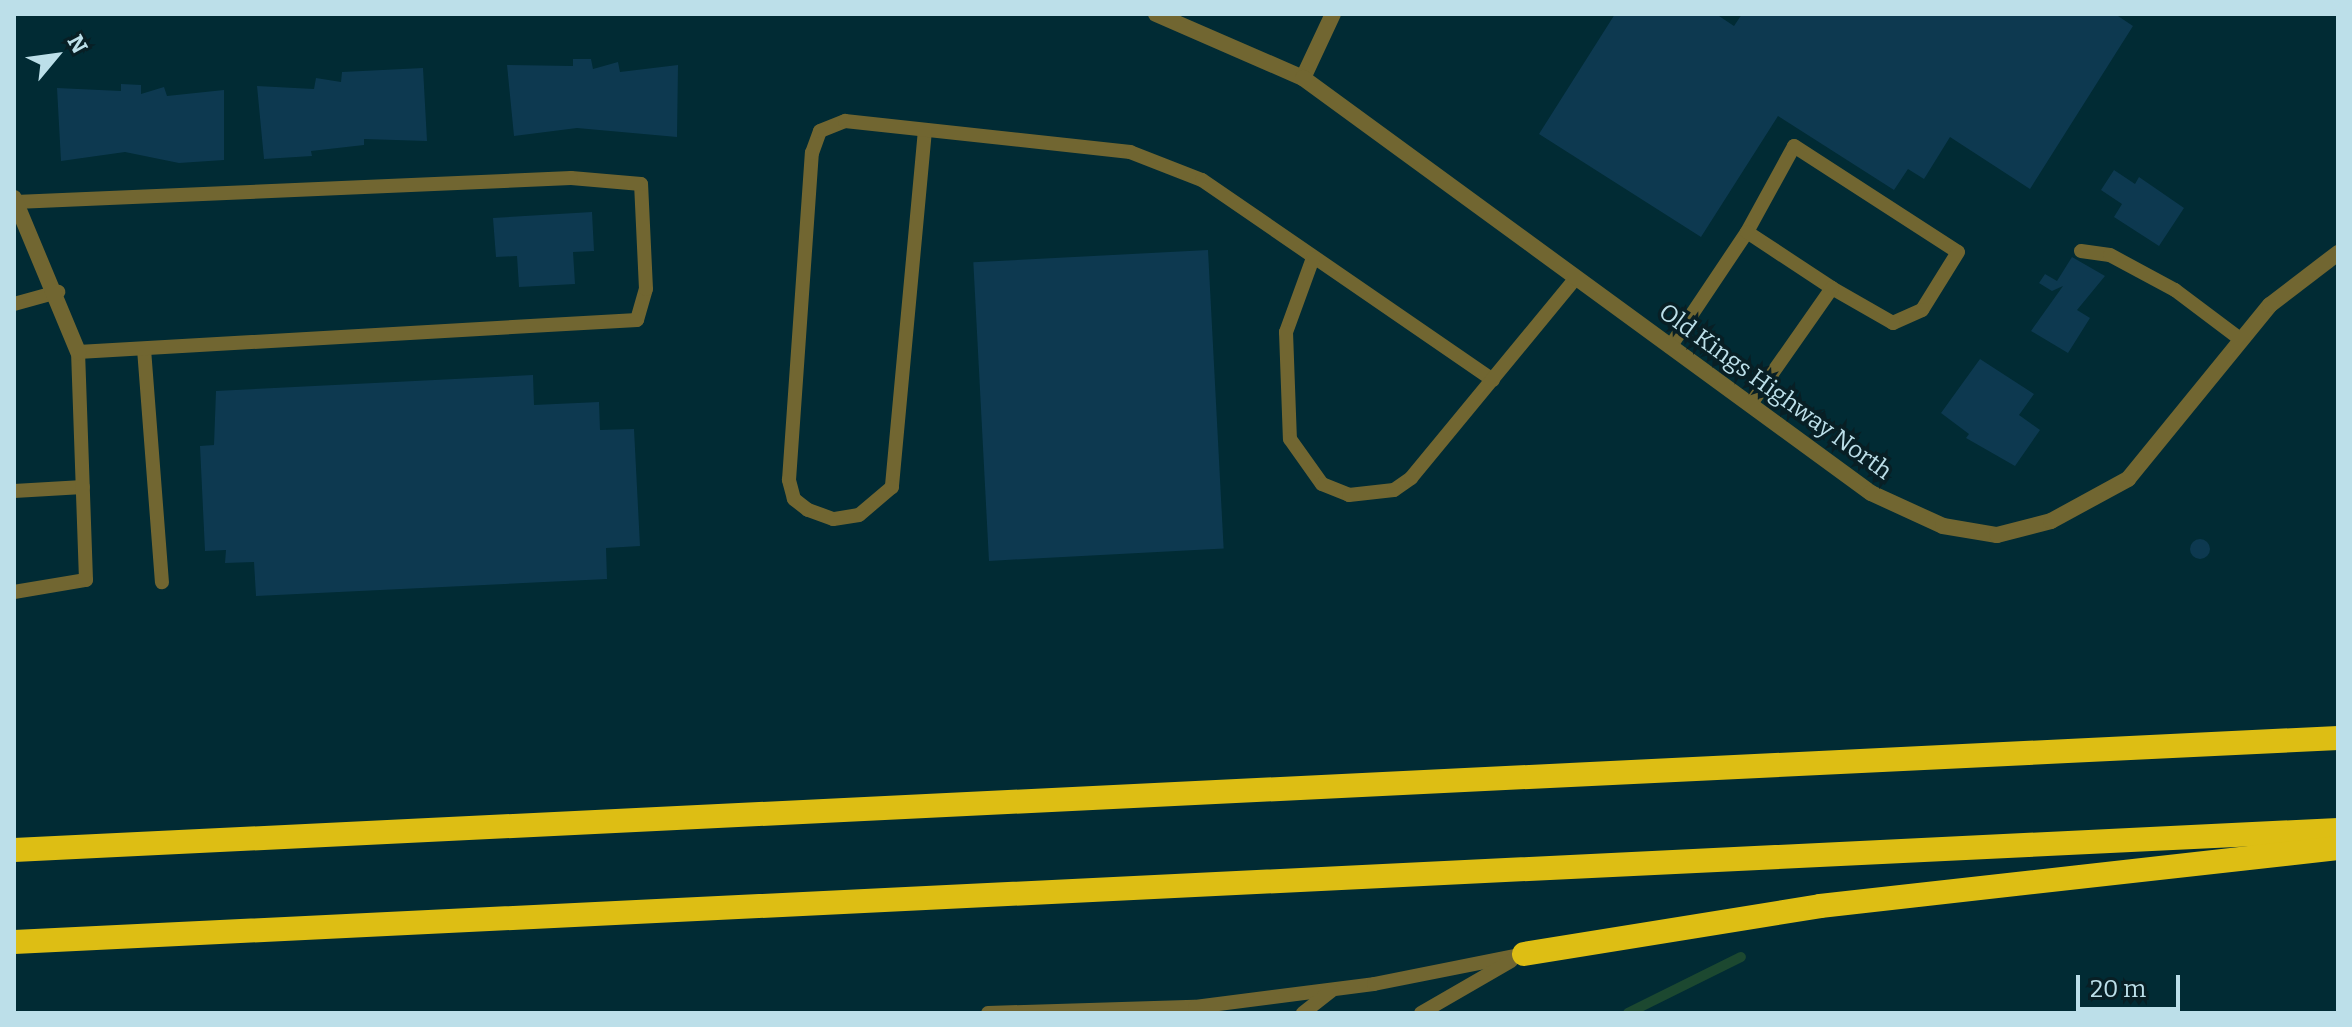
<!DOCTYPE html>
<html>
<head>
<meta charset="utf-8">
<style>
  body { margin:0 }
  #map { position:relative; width:2352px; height:1027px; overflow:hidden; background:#012b34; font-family:Bitter,serif }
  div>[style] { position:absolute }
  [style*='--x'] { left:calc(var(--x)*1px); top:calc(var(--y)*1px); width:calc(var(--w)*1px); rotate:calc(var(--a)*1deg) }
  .stream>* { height:10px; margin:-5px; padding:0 5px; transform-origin:5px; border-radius:5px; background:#1c4830 }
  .building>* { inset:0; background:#0d3950; transform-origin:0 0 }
  .round { border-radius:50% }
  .service>* { height:14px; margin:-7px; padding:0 7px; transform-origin:7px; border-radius:7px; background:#716631 }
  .minor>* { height:16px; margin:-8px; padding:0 8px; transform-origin:8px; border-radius:8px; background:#716631 }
  .tertiary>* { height:16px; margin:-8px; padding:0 8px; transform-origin:8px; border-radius:8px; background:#716631 }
  .motorway>* { height:24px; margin:-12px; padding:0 12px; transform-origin:12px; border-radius:12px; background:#ddbe14 }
  span { translate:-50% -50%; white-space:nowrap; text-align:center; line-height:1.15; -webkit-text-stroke:7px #081f25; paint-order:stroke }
  .street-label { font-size:24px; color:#bcdfe9 }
  .frame { position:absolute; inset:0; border:16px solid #bcdfe9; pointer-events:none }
  .north { position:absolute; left:16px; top:16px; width:80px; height:80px; -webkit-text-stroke:6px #081f25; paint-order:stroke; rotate:61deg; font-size:22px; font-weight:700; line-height:32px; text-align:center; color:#bcdfe9 }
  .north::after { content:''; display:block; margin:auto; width:28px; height:36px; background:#bcdfe9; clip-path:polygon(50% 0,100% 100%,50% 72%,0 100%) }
  .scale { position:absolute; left:2076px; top:975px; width:104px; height:36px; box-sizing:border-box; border:4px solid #bcdfe9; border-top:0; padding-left:10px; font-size:24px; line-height:28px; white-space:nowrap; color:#bcdfe9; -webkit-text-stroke:6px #081f25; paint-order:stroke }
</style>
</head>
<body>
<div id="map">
  <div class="stream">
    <i style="--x:1628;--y:1013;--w:126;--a:-26.4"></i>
  </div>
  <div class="building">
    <i style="clip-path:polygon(1615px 14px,1716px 14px,1734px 26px,1742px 14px,2115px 14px,2133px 26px,2030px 189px,1950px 137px,1924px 179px,1908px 169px,1894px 190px,1778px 116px,1701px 237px,1539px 134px)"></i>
    <i style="clip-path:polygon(573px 59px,591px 59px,593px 69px,618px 62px,620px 72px,678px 65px,677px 137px,577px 128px,514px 136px,507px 65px,573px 66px)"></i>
    <i style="clip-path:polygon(423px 68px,427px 141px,364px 139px,364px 145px,311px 151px,312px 156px,264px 159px,257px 86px,314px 89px,316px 78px,341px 82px,342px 72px)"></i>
    <i style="clip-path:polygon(121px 84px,141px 85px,141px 94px,164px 87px,167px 96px,224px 90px,224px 160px,179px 163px,125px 152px,61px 161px,57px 88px,121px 91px)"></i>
    <i style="clip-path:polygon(2114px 170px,2135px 184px,2139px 177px,2184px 208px,2159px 246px,2114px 217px,2122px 204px,2101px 190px)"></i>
    <i style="clip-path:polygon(592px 212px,594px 251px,573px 252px,575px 284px,519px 287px,517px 256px,496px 257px,493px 218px)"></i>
    <i style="left:1208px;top:250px;width:299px;height:235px;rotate:87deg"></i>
    <i style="clip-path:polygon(2072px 257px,2105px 276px,2077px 310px,2090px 318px,2068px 353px,2031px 331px,2063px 286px,2052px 291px,2039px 283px,2045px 274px,2057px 281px)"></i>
    <i style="clip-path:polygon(1980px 359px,2034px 394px,2019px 415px,2040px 430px,2015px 466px,1966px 438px,1969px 434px,1941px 413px)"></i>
    <i style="clip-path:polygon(533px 375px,534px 405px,599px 402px,600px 430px,634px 429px,640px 546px,606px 548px,607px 579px,256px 596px,254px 562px,225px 563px,226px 550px,205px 551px,200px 446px,214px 445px,216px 391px)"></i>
    <i class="round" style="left:2190px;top:539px;width:20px;height:20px"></i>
  </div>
  <div class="service">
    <i style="--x:925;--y:130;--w:359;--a:95.3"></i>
    <i style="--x:892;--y:487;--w:43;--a:139.7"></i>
    <i style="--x:859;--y:515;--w:26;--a:171"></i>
    <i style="--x:833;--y:519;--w:27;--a:-160"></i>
    <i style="--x:808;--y:510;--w:18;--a:-142"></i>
    <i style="--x:794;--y:499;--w:20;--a:-105"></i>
    <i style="--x:789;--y:480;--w:328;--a:-86"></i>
    <i style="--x:812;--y:153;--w:23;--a:-70"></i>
    <i style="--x:820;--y:131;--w:27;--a:-22"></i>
    <i style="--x:845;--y:121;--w:287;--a:6.2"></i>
    <i style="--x:1130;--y:152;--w:77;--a:21.3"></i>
    <i style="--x:1202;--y:180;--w:353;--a:34.5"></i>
    <i style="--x:1747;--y:232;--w:98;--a:-61.3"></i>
    <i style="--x:1794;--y:146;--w:195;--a:32.9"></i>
    <i style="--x:1958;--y:252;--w:68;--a:121.8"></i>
    <i style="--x:1922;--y:310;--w:32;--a:156"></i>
    <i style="--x:1893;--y:323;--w:70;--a:-150.2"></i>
    <i style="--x:2081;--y:251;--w:29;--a:8"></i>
    <i style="--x:2110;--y:255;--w:74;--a:28.3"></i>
    <i style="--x:2175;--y:290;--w:80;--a:36.9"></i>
    <i style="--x:1313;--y:258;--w:79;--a:110"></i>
    <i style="--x:1286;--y:332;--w:107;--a:87.9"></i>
    <i style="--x:1290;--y:439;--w:55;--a:54.6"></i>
    <i style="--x:1322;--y:484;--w:29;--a:22"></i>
    <i style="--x:1349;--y:495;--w:45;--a:-6.3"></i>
    <i style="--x:1394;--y:490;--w:21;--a:-35"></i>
    <i style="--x:1411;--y:478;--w:259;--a:-50.5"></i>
    <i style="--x:14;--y:304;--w:46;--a:-15.3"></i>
    <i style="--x:1670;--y:347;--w:138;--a:-56.2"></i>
    <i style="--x:1747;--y:232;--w:102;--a:33.4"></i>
    <i style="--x:1832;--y:288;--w:143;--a:125"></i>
    <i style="--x:144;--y:349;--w:234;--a:85.6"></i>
    <i style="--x:14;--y:491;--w:69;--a:-3.3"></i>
    <i style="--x:14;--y:592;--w:73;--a:-9.5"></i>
    <i style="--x:86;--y:580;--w:228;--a:-92"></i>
    <i style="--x:78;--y:352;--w:560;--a:-3.28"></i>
    <i style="--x:637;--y:320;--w:32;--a:-74"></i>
    <i style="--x:646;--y:289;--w:105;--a:-92.7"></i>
    <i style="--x:641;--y:184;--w:70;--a:-175.1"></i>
    <i style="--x:571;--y:178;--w:556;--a:177.52"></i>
    <i style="--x:988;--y:1013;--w:207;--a:-1.7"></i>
    <i style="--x:1195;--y:1007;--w:180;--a:-7.3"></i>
    <i style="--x:1374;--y:984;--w:153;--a:-11.3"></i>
    <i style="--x:1303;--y:1013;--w:36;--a:-38"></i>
    <i style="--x:1421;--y:1013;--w:104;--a:-30"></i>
  </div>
  <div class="minor">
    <i style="--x:1303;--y:78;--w:71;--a:-64.9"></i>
    <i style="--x:14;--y:198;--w:167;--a:67.4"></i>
  </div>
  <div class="tertiary">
    <i style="--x:1156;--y:14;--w:160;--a:23.5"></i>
    <i style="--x:1303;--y:78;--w:703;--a:36.15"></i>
    <i style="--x:1871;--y:493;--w:79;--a:24.6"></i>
    <i style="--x:1943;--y:526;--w:55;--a:9.5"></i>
    <i style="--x:1997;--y:535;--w:56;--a:-14.5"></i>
    <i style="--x:2051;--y:521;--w:88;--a:-28.6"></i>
    <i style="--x:2128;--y:479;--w:225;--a:-50.8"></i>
    <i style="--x:2270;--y:305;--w:86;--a:-37.4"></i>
  </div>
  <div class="motorway">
    <i style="--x:14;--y:850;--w:2327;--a:-2.76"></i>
    <i style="--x:14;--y:942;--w:2327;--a:-2.76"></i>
    <i style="--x:1524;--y:954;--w:300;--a:-9.2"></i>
    <i style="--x:1820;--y:906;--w:521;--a:-6.39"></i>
  </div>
  <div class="street-label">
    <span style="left:1775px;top:392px;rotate:36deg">Old Kings Highway North</span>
  </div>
  <div class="frame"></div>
  <div class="north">N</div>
  <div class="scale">20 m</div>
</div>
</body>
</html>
